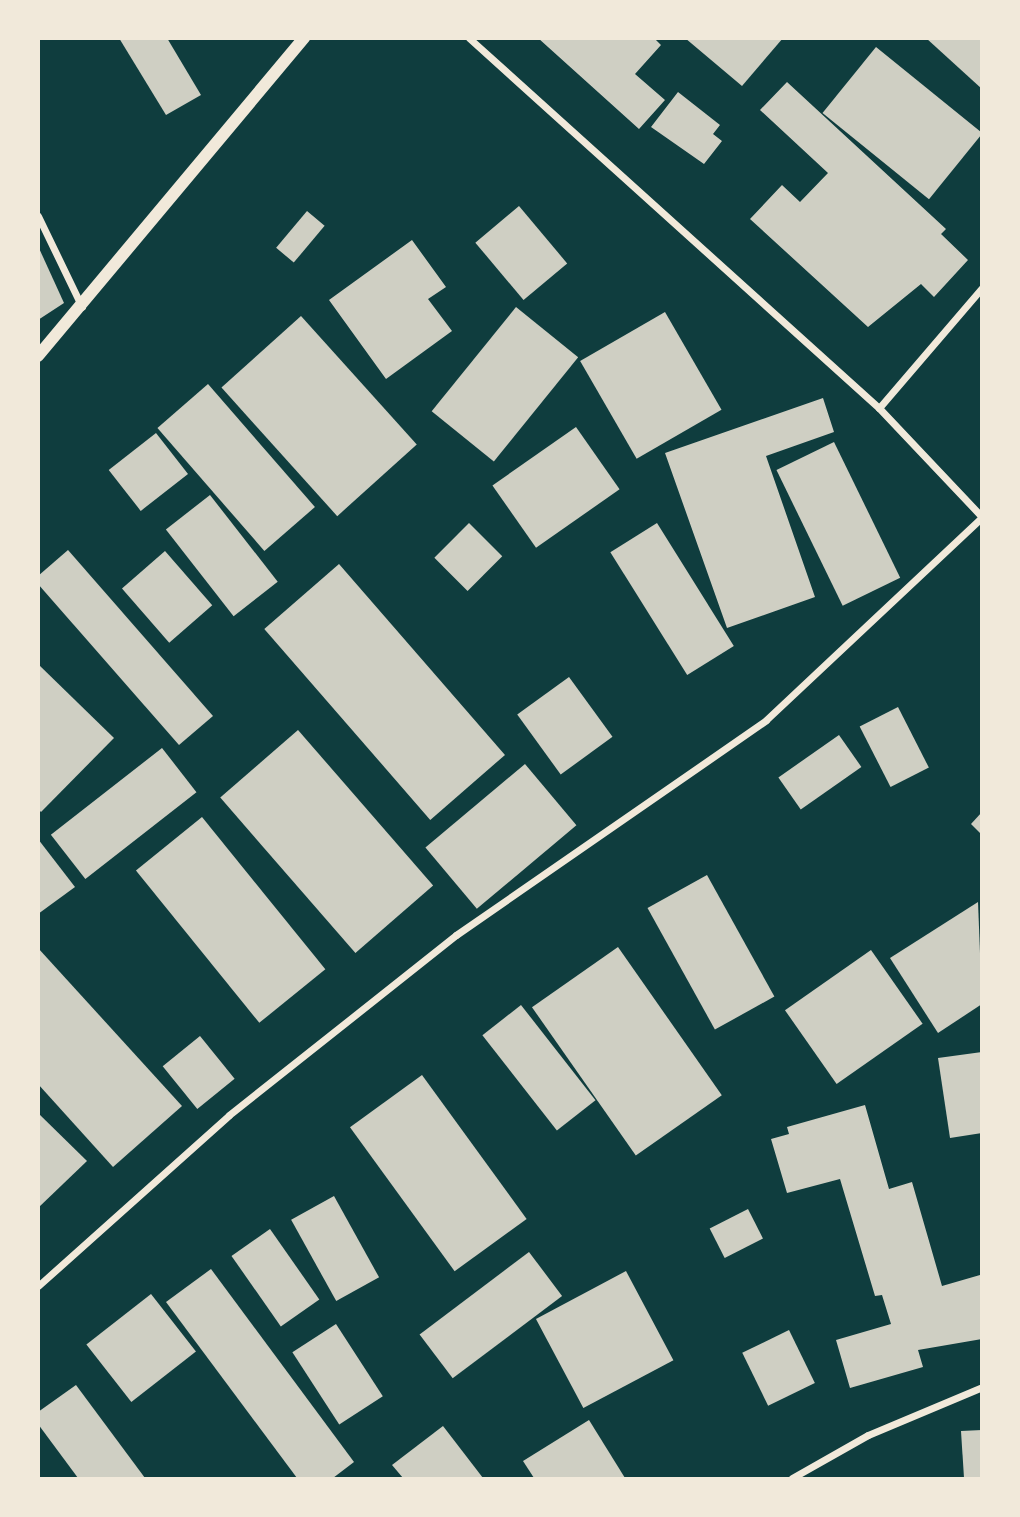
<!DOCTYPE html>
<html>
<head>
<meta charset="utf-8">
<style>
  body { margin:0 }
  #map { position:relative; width:1020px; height:1517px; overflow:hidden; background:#0f3d3e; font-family:"Titillium Web",sans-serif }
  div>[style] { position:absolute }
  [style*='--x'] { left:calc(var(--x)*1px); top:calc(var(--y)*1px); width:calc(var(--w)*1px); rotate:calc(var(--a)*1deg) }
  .building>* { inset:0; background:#cfcfc3; transform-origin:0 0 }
  .minor>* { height:7px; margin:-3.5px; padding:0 3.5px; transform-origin:3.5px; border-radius:3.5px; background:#f1e9da }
  .tertiary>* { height:12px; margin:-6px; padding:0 6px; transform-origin:6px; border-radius:6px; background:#f1e9da }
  span { translate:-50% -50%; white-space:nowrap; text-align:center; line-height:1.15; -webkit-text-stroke:5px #f1e9da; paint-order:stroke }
  .frame { position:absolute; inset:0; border:40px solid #f1e9da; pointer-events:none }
</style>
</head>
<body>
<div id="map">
  <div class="building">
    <i style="clip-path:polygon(119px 38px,167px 38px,201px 95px,166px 115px)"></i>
    <i style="clip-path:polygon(538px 38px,654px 38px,661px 45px,635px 74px,665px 100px,639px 129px)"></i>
    <i style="clip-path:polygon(685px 38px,783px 38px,742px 86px)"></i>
    <i style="clip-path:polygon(926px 38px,982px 38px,982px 89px)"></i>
    <i style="left:876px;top:47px;width:137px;height:85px;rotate:39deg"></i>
    <i style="clip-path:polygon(787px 82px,946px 229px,941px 234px,968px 260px,934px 297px,921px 284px,868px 327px,750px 219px,782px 185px,800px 202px,828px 173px,760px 110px)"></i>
    <i style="clip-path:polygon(678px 92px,720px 125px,713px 134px,722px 141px,704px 164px,651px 127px)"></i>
    <i style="left:519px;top:206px;width:75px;height:57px;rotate:50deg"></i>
    <i style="left:307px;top:211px;width:23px;height:48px;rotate:40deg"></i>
    <i style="clip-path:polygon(412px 240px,446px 287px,428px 299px,452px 331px,386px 379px,329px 300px)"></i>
    <i style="clip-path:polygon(38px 246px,64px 303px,38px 320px)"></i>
    <i style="left:516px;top:307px;width:80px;height:134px;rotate:39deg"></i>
    <i style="left:665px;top:312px;width:113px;height:98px;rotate:60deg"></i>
    <i style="left:301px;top:316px;width:173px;height:107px;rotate:48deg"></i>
    <i style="left:208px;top:384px;width:163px;height:67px;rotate:49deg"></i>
    <i style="clip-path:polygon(823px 398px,834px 432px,766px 456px,815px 597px,727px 628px,665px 453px)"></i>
    <i style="left:576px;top:427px;width:76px;height:102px;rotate:55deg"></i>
    <i style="left:156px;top:433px;width:52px;height:60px;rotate:52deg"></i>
    <i style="left:834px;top:442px;width:151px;height:64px;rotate:64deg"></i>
    <i style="left:210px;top:495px;width:110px;height:56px;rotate:52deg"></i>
    <i style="left:469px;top:523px;width:47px;height:49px;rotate:45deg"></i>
    <i style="left:657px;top:523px;width:145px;height:55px;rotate:58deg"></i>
    <i style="clip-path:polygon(68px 550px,213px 716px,179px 745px,38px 584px,38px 576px)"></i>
    <i style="left:165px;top:551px;width:72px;height:57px;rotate:49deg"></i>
    <i style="left:339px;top:564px;width:253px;height:99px;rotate:49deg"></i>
    <i style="clip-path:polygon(38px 664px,114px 738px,41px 812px,38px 809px)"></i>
    <i style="left:569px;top:677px;width:74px;height:64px;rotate:54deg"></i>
    <i style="left:898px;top:707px;width:68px;height:43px;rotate:63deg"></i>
    <i style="left:298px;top:730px;width:206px;height:103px;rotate:49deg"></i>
    <i style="left:839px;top:735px;width:39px;height:74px;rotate:55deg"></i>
    <i style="left:162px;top:748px;width:56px;height:141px;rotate:52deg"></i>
    <i style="left:525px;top:764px;width:80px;height:130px;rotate:50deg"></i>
    <i style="clip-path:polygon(982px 812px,982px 835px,971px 824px)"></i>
    <i style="left:202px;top:817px;width:196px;height:85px;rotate:51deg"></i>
    <i style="clip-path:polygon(38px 839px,75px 887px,38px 914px)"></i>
    <i style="left:707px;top:875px;width:139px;height:68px;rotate:61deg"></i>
    <i style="clip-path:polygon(978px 902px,982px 1004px,938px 1033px,890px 958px)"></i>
    <i style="left:618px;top:947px;width:181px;height:105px;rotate:55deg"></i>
    <i style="clip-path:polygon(38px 948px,182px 1106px,113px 1167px,38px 1084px)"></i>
    <i style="left:871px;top:950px;width:90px;height:105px;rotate:55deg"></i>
    <i style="left:521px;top:1005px;width:121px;height:49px;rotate:52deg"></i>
    <i style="left:200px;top:1036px;width:55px;height:48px;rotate:51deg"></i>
    <i style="clip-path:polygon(982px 1052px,982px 1133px,950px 1138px,938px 1058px)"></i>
    <i style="left:422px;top:1075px;width:178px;height:89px;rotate:54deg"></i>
    <i style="clip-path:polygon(865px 1105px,889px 1189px,912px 1182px,942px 1286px,980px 1275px,982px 1339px,918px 1350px,923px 1367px,850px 1388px,836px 1340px,891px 1324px,882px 1295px,875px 1296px,840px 1179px,787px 1193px,771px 1139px,789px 1134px,787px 1127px)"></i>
    <i style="clip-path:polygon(38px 1113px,87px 1161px,38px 1208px)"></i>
    <i style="left:334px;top:1196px;width:93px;height:49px;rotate:61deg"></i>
    <i style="left:748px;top:1209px;width:33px;height:43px;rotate:63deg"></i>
    <i style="left:270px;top:1229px;width:86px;height:47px;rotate:55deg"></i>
    <i style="left:529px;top:1252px;width:55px;height:137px;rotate:53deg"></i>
    <i style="clip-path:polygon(211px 1269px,354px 1462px,333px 1478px,297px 1478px,166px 1302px)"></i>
    <i style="left:626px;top:1271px;width:101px;height:102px;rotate:62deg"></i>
    <i style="left:151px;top:1294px;width:73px;height:82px;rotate:52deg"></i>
    <i style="left:336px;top:1324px;width:86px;height:52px;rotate:57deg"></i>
    <i style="left:789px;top:1330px;width:59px;height:52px;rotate:64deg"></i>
    <i style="clip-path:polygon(76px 1385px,145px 1478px,78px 1478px,38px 1424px,38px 1412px)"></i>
    <i style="clip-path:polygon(589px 1420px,625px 1478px,534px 1478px,523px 1461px)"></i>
    <i style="clip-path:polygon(443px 1426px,483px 1478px,403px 1478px,392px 1465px)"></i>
    <i style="clip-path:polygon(982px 1430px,982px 1478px,964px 1478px,961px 1431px)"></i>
  </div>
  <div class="minor">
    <i style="--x:469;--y:38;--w:552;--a:42.06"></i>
    <i style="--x:879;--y:408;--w:150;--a:46.6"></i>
    <i style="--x:38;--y:216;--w:101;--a:64.2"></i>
    <i style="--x:879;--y:408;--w:158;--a:-49.4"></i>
    <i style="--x:38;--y:1286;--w:256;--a:-41.8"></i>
    <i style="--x:229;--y:1115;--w:290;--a:-38.4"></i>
    <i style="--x:456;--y:935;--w:377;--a:-34.7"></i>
    <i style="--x:766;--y:720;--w:296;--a:-43.2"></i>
    <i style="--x:792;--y:1478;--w:87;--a:-29.5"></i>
    <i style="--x:868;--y:1435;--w:124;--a:-22.8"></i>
  </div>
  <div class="tertiary">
    <i style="--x:38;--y:356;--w:415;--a:-50.1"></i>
  </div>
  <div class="frame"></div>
</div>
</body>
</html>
